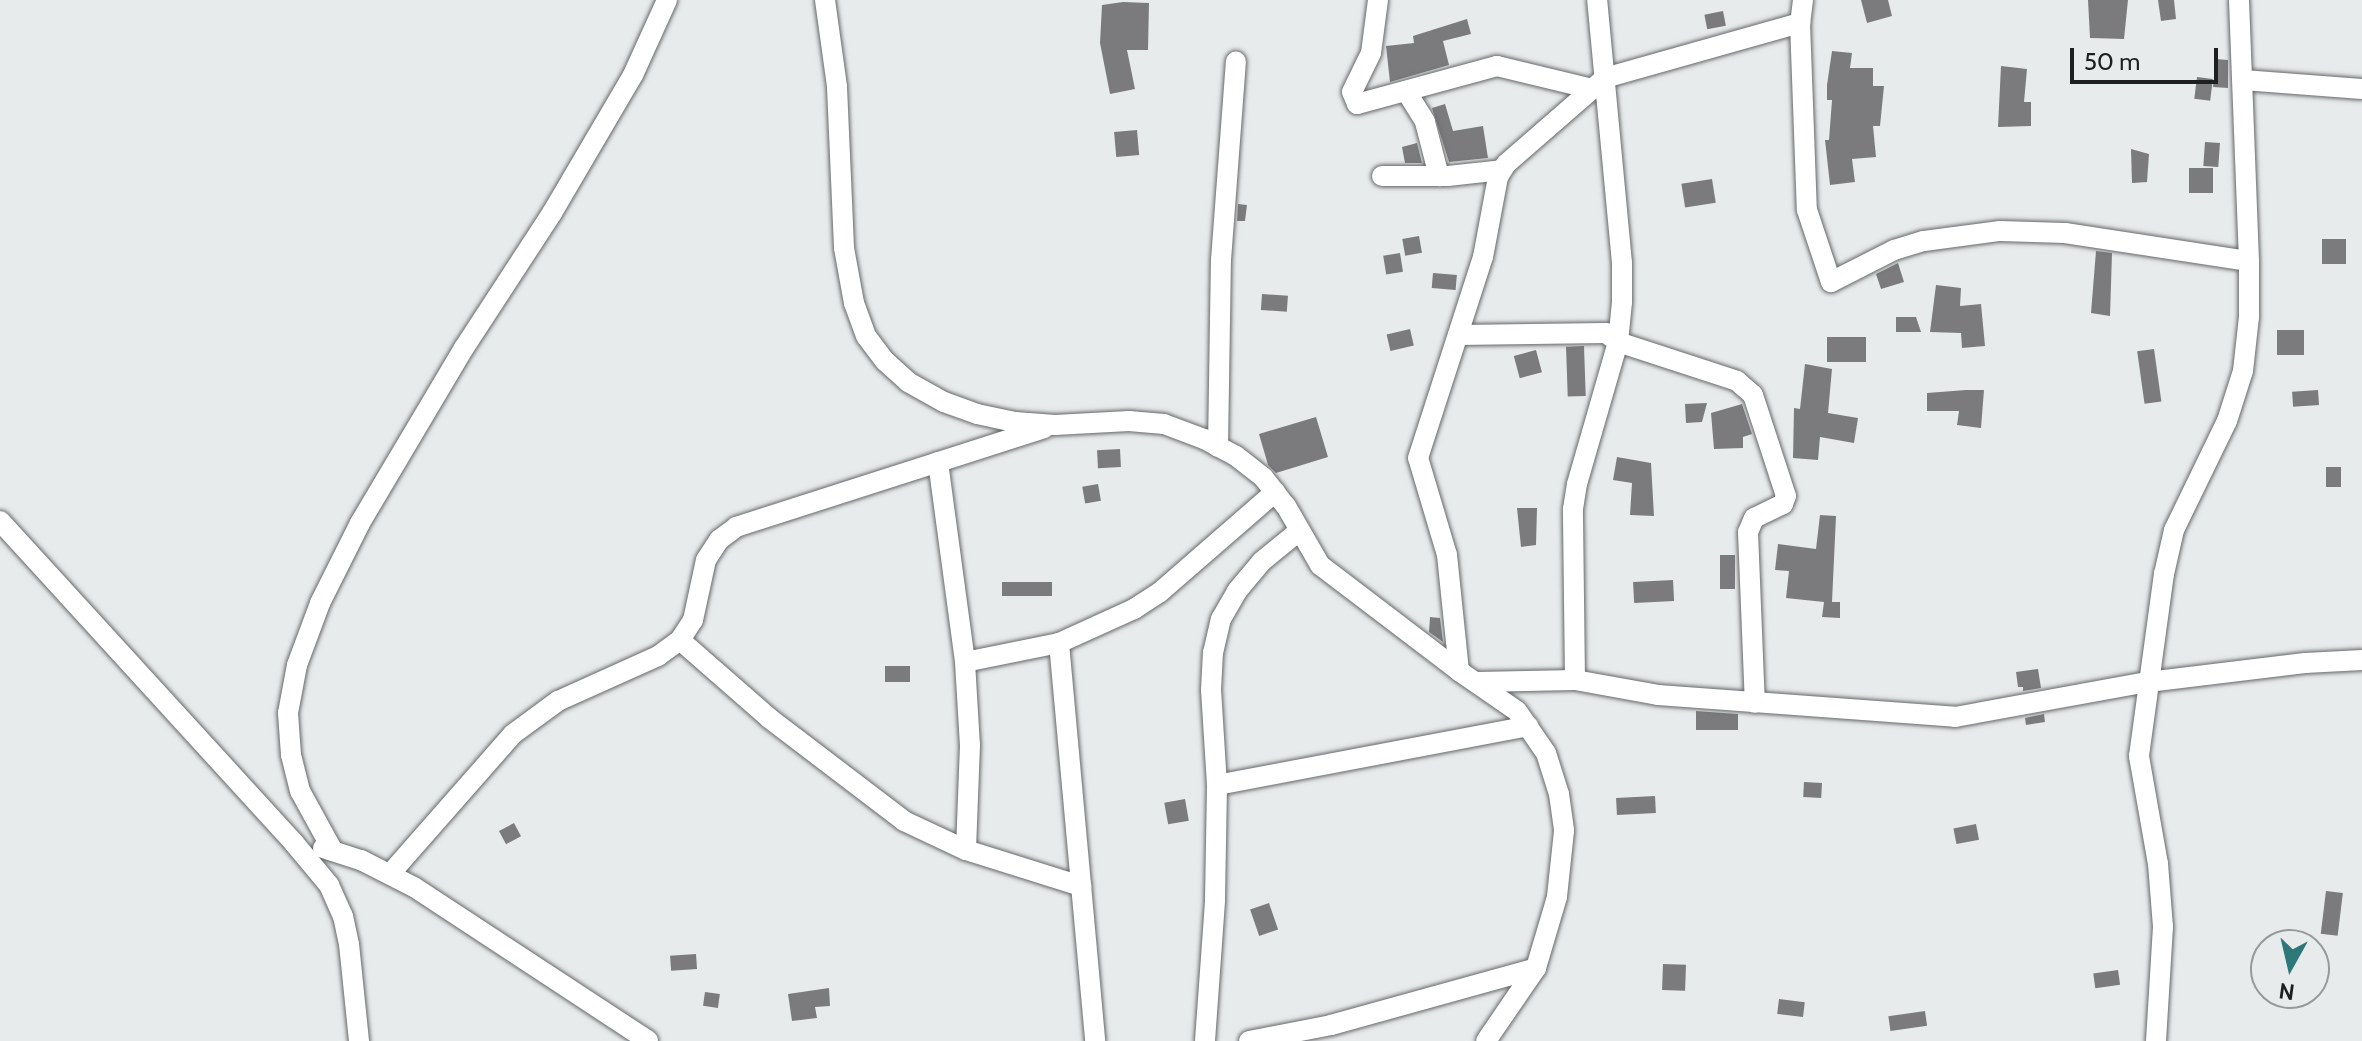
<!DOCTYPE html>
<html>
<head>
<meta charset="utf-8">
<style>
  body { margin:0 }
  #map { position:relative; width:2362px; height:1041px; overflow:hidden; background:#e8ebec; font-family:Cabin,sans-serif }
  div>[style] { position:absolute }
  [style*='--x'] { left:calc(var(--x)*1px); top:calc(var(--y)*1px); width:calc(var(--w)*1px); rotate:calc(var(--a)*1deg) }
  .building>* { inset:0; background:#7b7b7d; transform-origin:0 0 }
  .roads { filter:drop-shadow(0 0 2px #656768) drop-shadow(0 0 2px #656768) }
  .minor>* { height:20px; margin:-10px; padding:0 10px; transform-origin:10px; border-radius:10px; background:#fff }
  span { translate:-50% -50%; white-space:nowrap; text-align:center; line-height:1.15; -webkit-text-stroke:6px #e8ebec; paint-order:stroke }
  .north { position:absolute; left:2250px; top:929px; width:80px; height:80px; box-sizing:border-box; background:#e8ebec; border:2px solid #97999a; border-radius:50%; rotate:188deg; font-size:22px; font-weight:700; line-height:32px; text-align:center; color:#1e1f20 }
  .north::after { content:''; display:block; margin:auto; width:28px; height:36px; background:#2e787a; clip-path:polygon(50% 0,100% 100%,50% 72%,0 100%) }
  .scale { position:absolute; left:2070px; top:48px; width:148px; height:36px; box-sizing:border-box; border:4px solid #1e1f20; border-top:0; padding-left:10px; font-size:24px; line-height:28px; white-space:nowrap; color:#1e1f20; -webkit-text-stroke:6px #e8ebec; paint-order:stroke }
</style>
</head>
<body>
<div id="map">
  <div class="building">
    <i style="clip-path:polygon(1861px 0,1888px 0,1892px 16px,1867px 23px)"></i>
    <i style="clip-path:polygon(2088px 0,2128px 0,2124px 39px,2090px 38px)"></i>
    <i style="clip-path:polygon(2158px 0,2174px 0,2176px 19px,2161px 21px)"></i>
    <i style="clip-path:polygon(1123px 2px,1149px 3px,1148px 50px,1127px 50px,1135px 89px,1110px 94px,1100px 43px,1102px 5px)"></i>
    <i style="left:1723px;top:11px;width:15px;height:19px;rotate:79deg"></i>
    <i style="clip-path:polygon(1467px 19px,1471px 34px,1443px 41px,1449px 65px,1390px 82px,1386px 46px,1414px 43px,1413px 36px)"></i>
    <i style="clip-path:polygon(1832px 51px,1852px 53px,1850px 68px,1873px 68px,1873px 86px,1884px 86px,1880px 126px,1873px 126px,1876px 157px,1852px 159px,1855px 182px,1830px 185px,1825px 140px,1829px 140px,1832px 100px,1827px 100px,1827px 85px)"></i>
    <i style="clip-path:polygon(2216px 59px,2228px 60px,2228px 88px,2213px 87px)"></i>
    <i style="clip-path:polygon(2001px 66px,2027px 69px,2024px 102px,2031px 102px,2031px 126px,1998px 127px)"></i>
    <i style="left:2197px;top:77px;width:16px;height:22px;rotate:7deg"></i>
    <i style="clip-path:polygon(1445px 104px,1453px 131px,1483px 126px,1488px 158px,1449px 162px,1432px 108px)"></i>
    <i style="left:1137px;top:130px;width:25px;height:23px;rotate:85deg"></i>
    <i style="left:2205px;top:142px;width:15px;height:24px;rotate:4deg"></i>
    <i style="clip-path:polygon(1417px 143px,1422px 163px,1405px 163px,1402px 147px)"></i>
    <i style="clip-path:polygon(2131px 149px,2149px 154px,2147px 182px,2132px 183px)"></i>
    <i style="left:2189px;top:168px;width:24px;height:25px"></i>
    <i style="left:1712px;top:179px;width:24px;height:31px;rotate:81deg"></i>
    <i style="clip-path:polygon(1238px 204px,1247px 205px,1245px 221px,1237px 221px)"></i>
    <i style="left:1419px;top:236px;width:17px;height:17px;rotate:80deg"></i>
    <i style="left:2322px;top:239px;width:24px;height:25px"></i>
    <i style="clip-path:polygon(2096px 251px,2112px 253px,2110px 316px,2091px 313px)"></i>
    <i style="left:1400px;top:253px;width:19px;height:17px;rotate:81deg"></i>
    <i style="clip-path:polygon(1898px 263px,1904px 282px,1881px 289px,1876px 274px)"></i>
    <i style="left:1433px;top:273px;width:24px;height:15px;rotate:5deg"></i>
    <i style="clip-path:polygon(1936px 285px,1961px 288px,1960px 306px,1981px 304px,1985px 346px,1962px 348px,1961px 333px,1930px 332px)"></i>
    <i style="left:1262px;top:294px;width:26px;height:16px;rotate:4deg"></i>
    <i style="clip-path:polygon(1896px 317px,1916px 317px,1921px 332px,1896px 332px)"></i>
    <i style="left:1410px;top:329px;width:17px;height:24px;rotate:77deg"></i>
    <i style="left:2277px;top:330px;width:27px;height:25px"></i>
    <i style="left:1827px;top:337px;width:39px;height:25px"></i>
    <i style="left:1584px;top:346px;width:50px;height:18px;rotate:88deg"></i>
    <i style="left:2154px;top:349px;width:53px;height:17px;rotate:82deg"></i>
    <i style="left:1536px;top:350px;width:23px;height:23px;rotate:75deg"></i>
    <i style="clip-path:polygon(1805px 364px,1832px 369px,1828px 413px,1858px 418px,1854px 443px,1820px 437px,1818px 460px,1793px 458px,1794px 408px,1800px 409px)"></i>
    <i style="clip-path:polygon(1966px 390px,1984px 390px,1981px 428px,1957px 425px,1959px 411px,1927px 411px,1927px 393px)"></i>
    <i style="left:2318px;top:390px;width:15px;height:26px;rotate:86deg"></i>
    <i style="clip-path:polygon(1707px 403px,1702px 422px,1686px 423px,1685px 404px)"></i>
    <i style="clip-path:polygon(1742px 404px,1752px 434px,1743px 437px,1743px 448px,1714px 449px,1711px 413px)"></i>
    <i style="clip-path:polygon(1316px 417px,1328px 457px,1276px 473px,1268px 465px,1259px 434px)"></i>
    <i style="left:1120px;top:449px;width:18px;height:23px;rotate:87deg"></i>
    <i style="clip-path:polygon(1617px 457px,1651px 463px,1654px 516px,1630px 515px,1632px 483px,1613px 480px)"></i>
    <i style="left:2326px;top:467px;width:15px;height:20px"></i>
    <i style="left:1098px;top:484px;width:17px;height:16px;rotate:80deg"></i>
    <i style="clip-path:polygon(1517px 508px,1537px 508px,1536px 545px,1521px 547px)"></i>
    <i style="clip-path:polygon(1820px 515px,1836px 516px,1832px 602px,1840px 602px,1840px 618px,1822px 617px,1824px 602px,1786px 598px,1789px 571px,1775px 570px,1778px 544px,1816px 549px)"></i>
    <i style="left:1735px;top:555px;width:34px;height:15px;rotate:90deg"></i>
    <i style="left:1673px;top:580px;width:21px;height:40px;rotate:87deg"></i>
    <i style="left:1052px;top:582px;width:14px;height:50px;rotate:90deg"></i>
    <i style="clip-path:polygon(1430px 617px,1440px 618px,1443px 642px,1429px 632px)"></i>
    <i style="left:885px;top:666px;width:25px;height:16px"></i>
    <i style="clip-path:polygon(2038px 669px,2041px 688px,2023px 691px,2023px 687px,2018px 687px,2016px 672px)"></i>
    <i style="clip-path:polygon(1696px 711px,1738px 714px,1738px 730px,1696px 730px)"></i>
    <i style="clip-path:polygon(2044px 714px,2045px 722px,2026px 725px,2025px 718px)"></i>
    <i style="left:1804px;top:782px;width:18px;height:15px;rotate:3deg"></i>
    <i style="left:1655px;top:796px;width:17px;height:39px;rotate:87deg"></i>
    <i style="left:1185px;top:799px;width:22px;height:21px;rotate:80deg"></i>
    <i style="left:514px;top:823px;width:15px;height:17px;rotate:62deg"></i>
    <i style="left:1976px;top:824px;width:16px;height:23px;rotate:79deg"></i>
    <i style="left:2326px;top:891px;width:17px;height:43px;rotate:7deg"></i>
    <i style="left:1269px;top:903px;width:28px;height:20px;rotate:71deg"></i>
    <i style="left:696px;top:954px;width:15px;height:26px;rotate:86deg"></i>
    <i style="left:1663px;top:964px;width:23px;height:26px;rotate:2deg"></i>
    <i style="left:2118px;top:970px;width:15px;height:25px;rotate:82deg"></i>
    <i style="clip-path:polygon(829px 988px,830px 1006px,815px 1007px,817px 1018px,792px 1021px,788px 994px)"></i>
    <i style="left:705px;top:992px;width:15px;height:14px;rotate:8deg"></i>
    <i style="left:1779px;top:999px;width:26px;height:15px;rotate:7deg"></i>
    <i style="left:1925px;top:1011px;width:15px;height:37px;rotate:82deg"></i>
  </div>
  <div class="roads">
    <div class="minor">
      <i style="--x:825;--y:0;--w:88;--a:82.1"></i>
      <i style="--x:837;--y:87;--w:161;--a:87.5"></i>
      <i style="--x:844;--y:248;--w:56;--a:79.7"></i>
      <i style="--x:854;--y:303;--w:35;--a:70"></i>
      <i style="--x:866;--y:336;--w:31;--a:53"></i>
      <i style="--x:885;--y:361;--w:31;--a:42"></i>
      <i style="--x:908;--y:382;--w:41;--a:29.1"></i>
      <i style="--x:944;--y:402;--w:35;--a:20"></i>
      <i style="--x:977;--y:414;--w:39;--a:12"></i>
      <i style="--x:1015;--y:422;--w:40;--a:4.3"></i>
      <i style="--x:1055;--y:425;--w:74;--a:-3.1"></i>
      <i style="--x:1129;--y:421;--w:35;--a:5"></i>
      <i style="--x:1164;--y:424;--w:43;--a:20.6"></i>
      <i style="--x:1204;--y:439;--w:36;--a:28"></i>
      <i style="--x:1236;--y:456;--w:34;--a:38"></i>
      <i style="--x:1263;--y:477;--w:37;--a:52"></i>
      <i style="--x:1286;--y:506;--w:68;--a:60"></i>
      <i style="--x:1320;--y:565;--w:175;--a:37.3"></i>
      <i style="--x:1459;--y:671;--w:70;--a:34.6"></i>
      <i style="--x:1517;--y:711;--w:51;--a:55.4"></i>
      <i style="--x:1546;--y:753;--w:43;--a:72.4"></i>
      <i style="--x:1559;--y:794;--w:37;--a:82"></i>
      <i style="--x:1564;--y:831;--w:66;--a:96.1"></i>
      <i style="--x:1557;--y:897;--w:74;--a:106.5"></i>
      <i style="--x:1536;--y:968;--w:88;--a:124.4"></i>
      <i style="--x:1378;--y:0;--w:53;--a:97.5"></i>
      <i style="--x:1371;--y:53;--w:43;--a:116"></i>
      <i style="--x:1352;--y:92;--w:13;--a:67"></i>
      <i style="--x:1357;--y:104;--w:145;--a:-15.2"></i>
      <i style="--x:1497;--y:66;--w:98;--a:13.6"></i>
      <i style="--x:1803;--y:0;--w:23;--a:97"></i>
      <i style="--x:1800;--y:23;--w:187;--a:87.9"></i>
      <i style="--x:1807;--y:210;--w:76;--a:71.6"></i>
      <i style="--x:1831;--y:282;--w:71;--a:-26.9"></i>
      <i style="--x:1894;--y:250;--w:31;--a:-17"></i>
      <i style="--x:1924;--y:241;--w:77;--a:-7.5"></i>
      <i style="--x:2000;--y:231;--w:65;--a:1.8"></i>
      <i style="--x:2065;--y:233;--w:186;--a:8.7"></i>
      <i style="--x:2243;--y:80;--w:119;--a:4.3"></i>
      <i style="--x:1406;--y:91;--w:36;--a:58"></i>
      <i style="--x:1425;--y:122;--w:56;--a:75.5"></i>
      <i style="--x:1382;--y:176;--w:66;--a:0"></i>
      <i style="--x:1448;--y:176;--w:54;--a:-6.3"></i>
      <i style="--x:1458;--y:335;--w:148;--a:-0.8"></i>
      <i style="--x:1606;--y:333;--w:15;--a:37"></i>
      <i style="--x:1618;--y:342;--w:125;--a:18.1"></i>
      <i style="--x:1737;--y:381;--w:21;--a:41"></i>
      <i style="--x:1753;--y:395;--w:106;--a:71.9"></i>
      <i style="--x:1786;--y:496;--w:9;--a:111"></i>
      <i style="--x:1783;--y:504;--w:32;--a:154"></i>
      <i style="--x:1754;--y:518;--w:15;--a:113"></i>
      <i style="--x:1748;--y:532;--w:171;--a:87.7"></i>
      <i style="--x:1218;--y:447;--w:187;--a:-89.1"></i>
      <i style="--x:1221;--y:260;--w:199;--a:-85.7"></i>
      <i style="--x:938;--y:462;--w:202;--a:82.3"></i>
      <i style="--x:965;--y:662;--w:83;--a:86.6"></i>
      <i style="--x:970;--y:745;--w:105;--a:92.2"></i>
      <i style="--x:0;--y:521;--w:436;--a:47.6"></i>
      <i style="--x:294;--y:843;--w:55;--a:50.2"></i>
      <i style="--x:329;--y:885;--w:34;--a:66"></i>
      <i style="--x:343;--y:916;--w:29;--a:78"></i>
      <i style="--x:349;--y:944;--w:98;--a:84.1"></i>
      <i style="--x:680;--y:640;--w:118;--a:41.2"></i>
      <i style="--x:769;--y:718;--w:170;--a:37.3"></i>
      <i style="--x:904;--y:821;--w:68;--a:25.1"></i>
      <i style="--x:966;--y:850;--w:121;--a:17.4"></i>
      <i style="--x:1059;--y:643;--w:400;--a:84.8"></i>
      <i style="--x:965;--y:662;--w:96;--a:-11.4"></i>
      <i style="--x:1059;--y:643;--w:82;--a:-24.4"></i>
      <i style="--x:1134;--y:609;--w:30;--a:-33"></i>
      <i style="--x:1159;--y:593;--w:154;--a:-41"></i>
      <i style="--x:1459;--y:671;--w:117;--a:-95.9"></i>
      <i style="--x:1447;--y:555;--w:101;--a:-106.6"></i>
      <i style="--x:1418;--y:458;--w:211;--a:-72.1"></i>
      <i style="--x:1483;--y:257;--w:81;--a:-79.4"></i>
      <i style="--x:1498;--y:177;--w:15;--a:-58"></i>
      <i style="--x:1506;--y:164;--w:131;--a:-41"></i>
      <i style="--x:1605;--y:78;--w:203;--a:-15.8"></i>
      <i style="--x:1575;--y:680;--w:171;--a:-90.7"></i>
      <i style="--x:1573;--y:509;--w:25;--a:-81"></i>
      <i style="--x:1577;--y:484;--w:148;--a:-73.9"></i>
      <i style="--x:1618;--y:342;--w:40;--a:-84.3"></i>
      <i style="--x:1622;--y:302;--w:39;--a:-90"></i>
      <i style="--x:1622;--y:263;--w:264;--a:-95.4"></i>
      <i style="--x:1477;--y:682;--w:98;--a:-1.2"></i>
      <i style="--x:1575;--y:680;--w:84;--a:10.2"></i>
      <i style="--x:1658;--y:695;--w:298;--a:4.2"></i>
      <i style="--x:1955;--y:717;--w:196;--a:-10.3"></i>
      <i style="--x:2148;--y:682;--w:158;--a:-6.9"></i>
      <i style="--x:2305;--y:663;--w:57;--a:-3"></i>
      <i style="--x:1217;--y:785;--w:317;--a:-10.7"></i>
      <i style="--x:323;--y:848;--w:40;--a:18"></i>
      <i style="--x:361;--y:860;--w:59;--a:27"></i>
      <i style="--x:414;--y:887;--w:280;--a:33.3"></i>
      <i style="--x:333;--y:851;--w:68;--a:-118.8"></i>
      <i style="--x:300;--y:791;--w:37;--a:-104"></i>
      <i style="--x:291;--y:755;--w:42;--a:-94.1"></i>
      <i style="--x:288;--y:713;--w:49;--a:-79.4"></i>
      <i style="--x:297;--y:665;--w:66;--a:-69.6"></i>
      <i style="--x:320;--y:603;--w:89;--a:-63.4"></i>
      <i style="--x:360;--y:523;--w:204;--a:-59.3"></i>
      <i style="--x:464;--y:348;--w:161;--a:-56.9"></i>
      <i style="--x:552;--y:213;--w:160;--a:-59.6"></i>
      <i style="--x:633;--y:75;--w:82;--a:-65.6"></i>
      <i style="--x:390;--y:874;--w:186;--a:-48.7"></i>
      <i style="--x:513;--y:734;--w:56;--a:-36.3"></i>
      <i style="--x:558;--y:701;--w:110;--a:-24.2"></i>
      <i style="--x:658;--y:656;--w:27;--a:-36"></i>
      <i style="--x:680;--y:640;--w:24;--a:-57"></i>
      <i style="--x:693;--y:620;--w:61;--a:-77.8"></i>
      <i style="--x:706;--y:560;--w:24;--a:-57"></i>
      <i style="--x:719;--y:540;--w:21;--a:-37"></i>
      <i style="--x:736;--y:527;--w:324;--a:-17.8"></i>
      <i style="--x:1205;--y:1041;--w:141;--a:-85.9"></i>
      <i style="--x:1215;--y:900;--w:115;--a:-89"></i>
      <i style="--x:1217;--y:785;--w:95;--a:-93.6"></i>
      <i style="--x:1211;--y:690;--w:37;--a:-87"></i>
      <i style="--x:1213;--y:653;--w:35;--a:-77"></i>
      <i style="--x:1221;--y:619;--w:32;--a:-60"></i>
      <i style="--x:1237;--y:591;--w:38;--a:-50"></i>
      <i style="--x:1261;--y:562;--w:49;--a:-39.2"></i>
      <i style="--x:1249;--y:1041;--w:84;--a:-11"></i>
      <i style="--x:1331;--y:1025;--w:213;--a:-15.5"></i>
      <i style="--x:2156;--y:1041;--w:114;--a:-86.5"></i>
      <i style="--x:2163;--y:927;--w:63;--a:-94.5"></i>
      <i style="--x:2158;--y:864;--w:110;--a:-100"></i>
      <i style="--x:2139;--y:756;--w:184;--a:-82.2"></i>
      <i style="--x:2164;--y:574;--w:45;--a:-77.2"></i>
      <i style="--x:2174;--y:530;--w:121;--a:-64.1"></i>
      <i style="--x:2227;--y:421;--w:52;--a:-72.3"></i>
      <i style="--x:2243;--y:371;--w:54;--a:-83.7"></i>
      <i style="--x:2249;--y:317;--w:56;--a:-90"></i>
      <i style="--x:2249;--y:261;--w:261;--a:-92.2"></i>
    </div>
  </div>
  <div class="north">N</div>
  <div class="scale">50 m</div>
</div>
</body>
</html>
